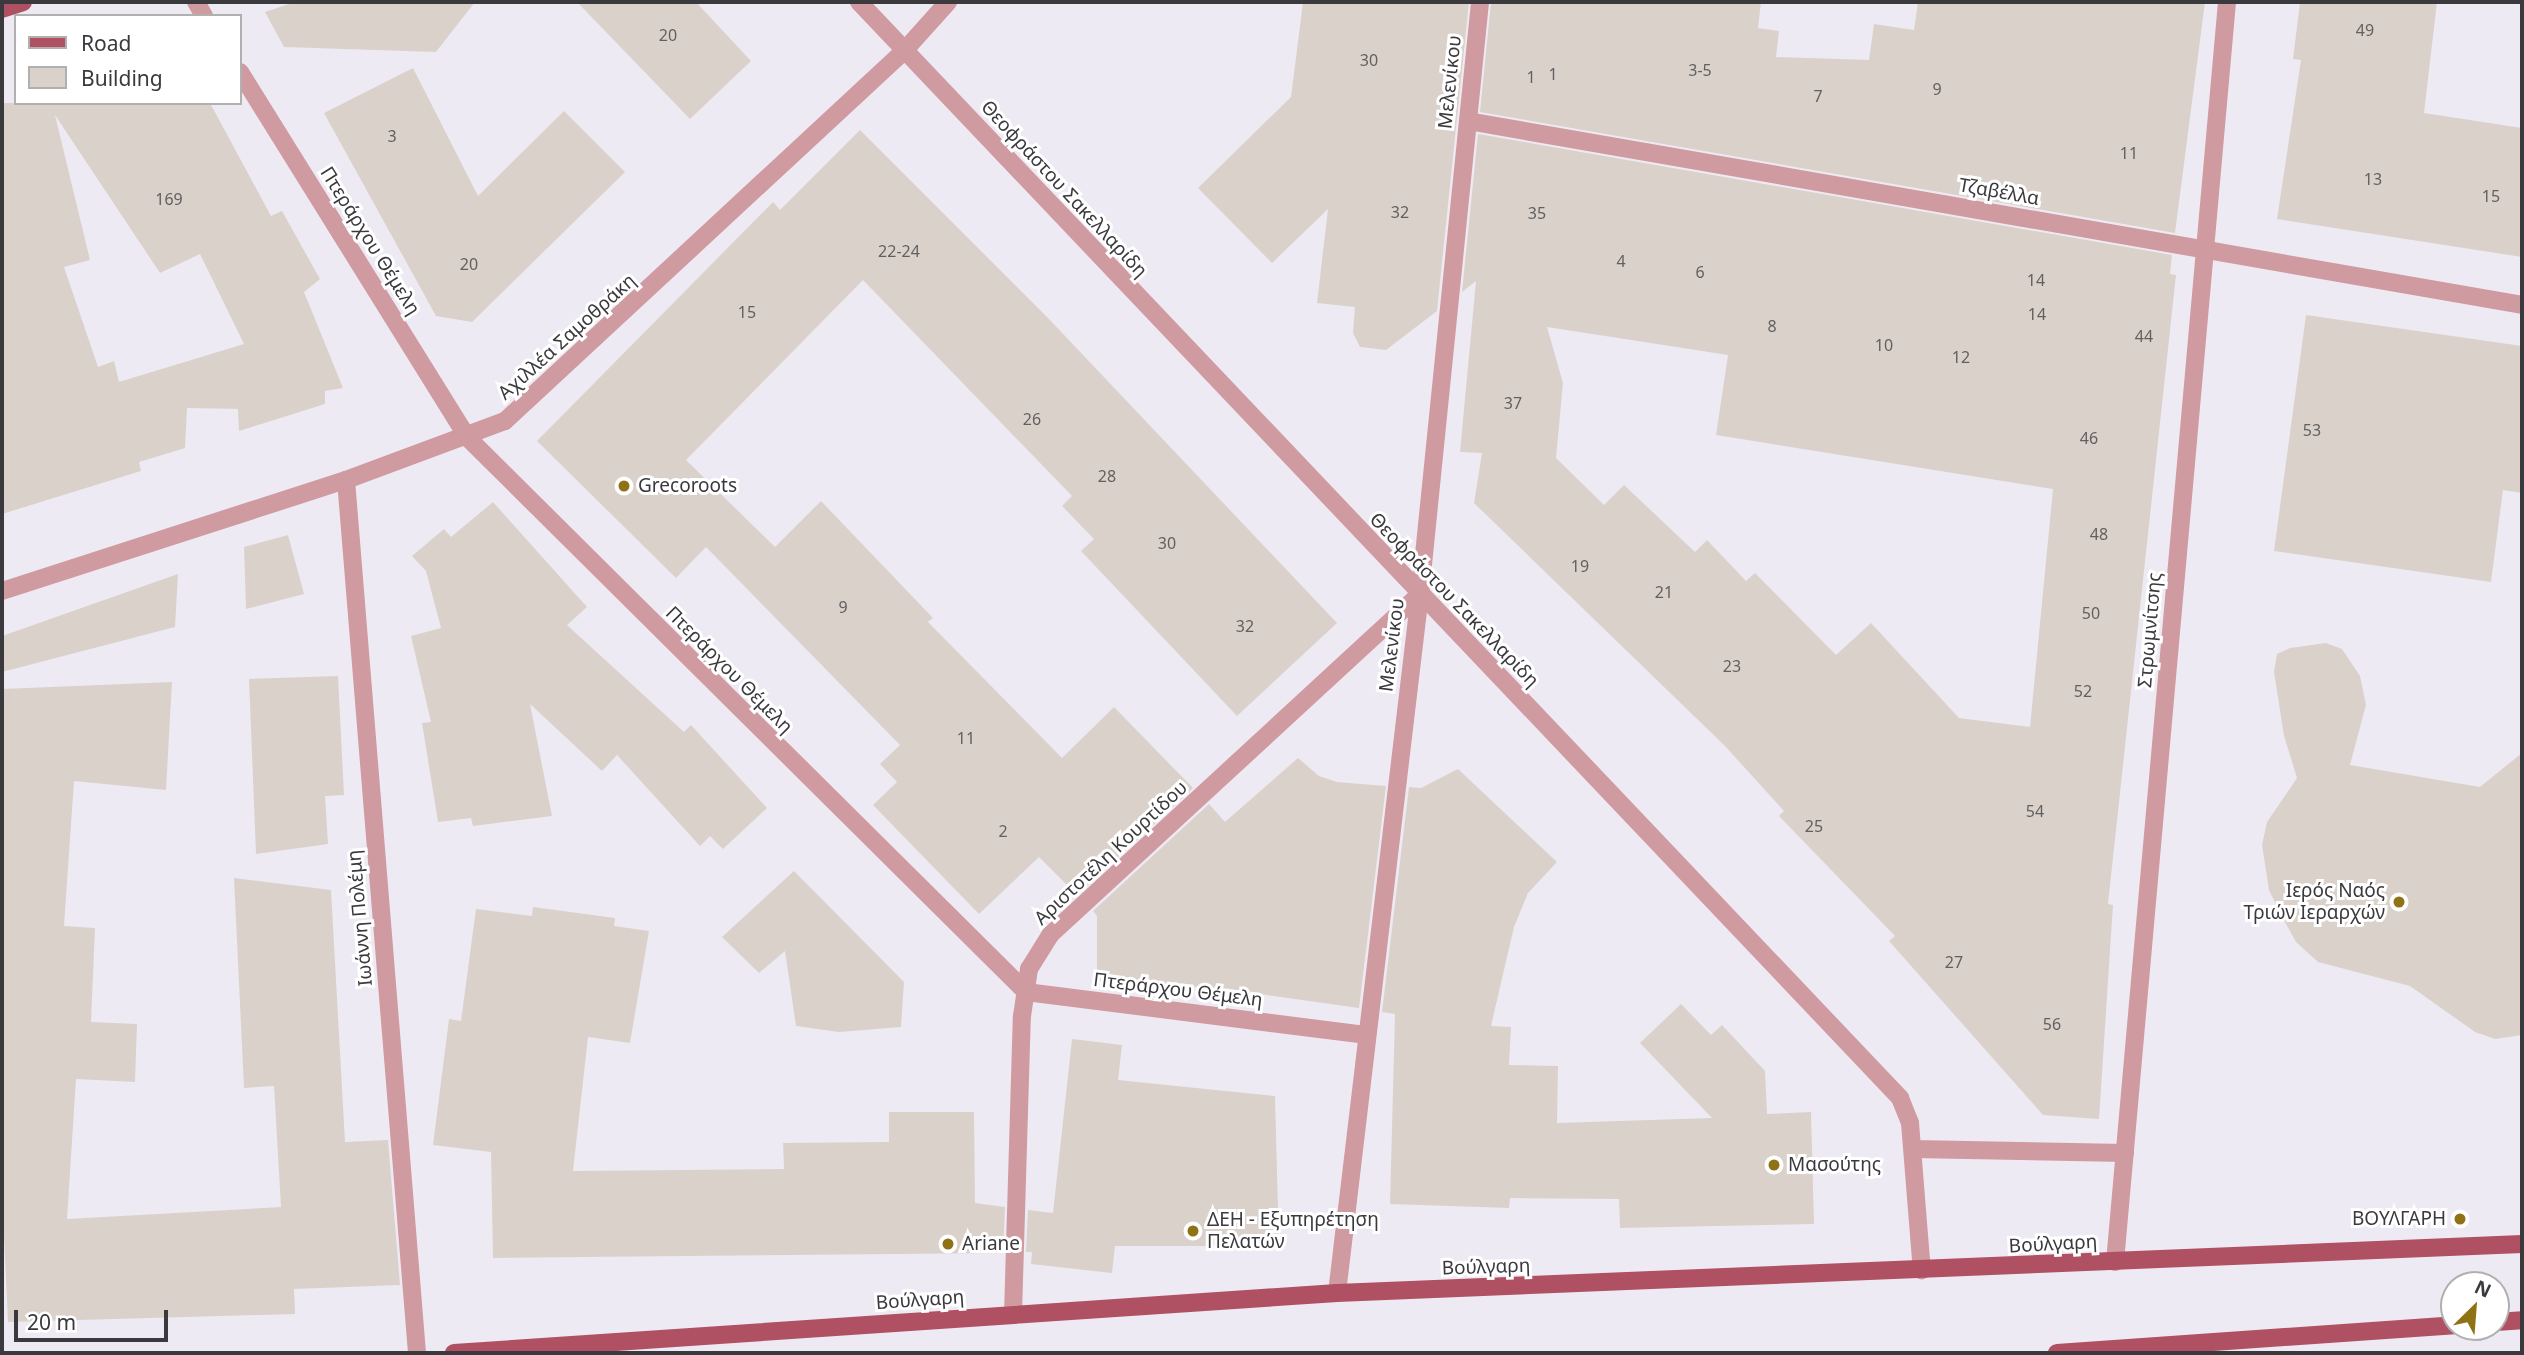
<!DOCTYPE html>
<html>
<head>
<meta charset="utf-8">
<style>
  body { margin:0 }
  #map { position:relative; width:2524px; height:1355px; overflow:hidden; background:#eeeaf4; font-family:"Noto Sans",sans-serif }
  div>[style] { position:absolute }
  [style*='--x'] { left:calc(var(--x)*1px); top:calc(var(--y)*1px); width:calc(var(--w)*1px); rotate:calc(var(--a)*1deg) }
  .building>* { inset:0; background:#dad2ca }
  .minor>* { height:18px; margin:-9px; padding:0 9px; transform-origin:9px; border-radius:9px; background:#d09aa1 }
  .major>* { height:18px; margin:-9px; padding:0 9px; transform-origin:9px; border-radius:9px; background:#af5063 }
  .dots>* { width:19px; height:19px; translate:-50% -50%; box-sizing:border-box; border:4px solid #fff; border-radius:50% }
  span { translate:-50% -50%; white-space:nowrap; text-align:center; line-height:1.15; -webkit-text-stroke:6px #fff; paint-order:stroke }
  .number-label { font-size:16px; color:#625f60 }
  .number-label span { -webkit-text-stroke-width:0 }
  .street-label { font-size:19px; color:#3a393d }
  .poi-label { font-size:19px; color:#3a393d }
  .left { translate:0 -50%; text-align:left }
  .right { translate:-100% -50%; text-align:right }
  .frame { position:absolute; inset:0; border:4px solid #3a393d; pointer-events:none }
  .legend { position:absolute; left:14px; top:14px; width:228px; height:91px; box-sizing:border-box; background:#fff; border:2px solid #b0b0b1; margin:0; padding:9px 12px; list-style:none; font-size:21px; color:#3a393d }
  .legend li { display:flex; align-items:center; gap:14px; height:35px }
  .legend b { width:35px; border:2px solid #b0b0b1 }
  .north { position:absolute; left:2440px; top:1271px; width:70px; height:70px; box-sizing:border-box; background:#fff; border:2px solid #b0b0b1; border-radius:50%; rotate:25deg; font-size:19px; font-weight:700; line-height:28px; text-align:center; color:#3a393d }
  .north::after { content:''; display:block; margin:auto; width:24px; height:32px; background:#8f7216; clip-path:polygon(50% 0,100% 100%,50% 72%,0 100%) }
  .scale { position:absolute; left:14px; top:1310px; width:154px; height:32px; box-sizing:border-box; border:4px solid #3a393d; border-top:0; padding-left:9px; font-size:21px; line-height:24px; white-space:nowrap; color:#3a393d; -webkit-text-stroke:5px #fff; paint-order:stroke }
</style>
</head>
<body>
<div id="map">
  <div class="building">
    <i style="clip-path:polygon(295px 2px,475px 2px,436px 52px,284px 47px,265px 12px)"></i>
    <i style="clip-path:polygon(577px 2px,696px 2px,751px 61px,690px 119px)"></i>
    <i style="clip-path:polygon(1303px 2px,1469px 2px,1437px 311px,1386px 350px,1360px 347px,1353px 333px,1355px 307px,1317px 303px,1328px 209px,1272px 263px,1198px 188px,1291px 97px)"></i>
    <i style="clip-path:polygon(1491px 2px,1761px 2px,1758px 28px,1779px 31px,1776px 57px,1869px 60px,1874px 24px,1914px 30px,1918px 2px,2205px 2px,2175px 233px,1480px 112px)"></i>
    <i style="clip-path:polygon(2300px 2px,2437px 2px,2424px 113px,2522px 128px,2522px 257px,2277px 219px,2301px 60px,2293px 59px)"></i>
    <i style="clip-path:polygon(413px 68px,478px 196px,564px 111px,625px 172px,472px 322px,436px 316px,324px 113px)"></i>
    <i style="clip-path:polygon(evenodd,2px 103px,210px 103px,271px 216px,282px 211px,320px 279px,304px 292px,343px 388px,325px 391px,325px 404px,239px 431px,238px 409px,187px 408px,185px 448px,139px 462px,141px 471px,2px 514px,2px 103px,55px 115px,160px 273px,200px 254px,244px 344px,119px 382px,114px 361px,98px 367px,64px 267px,90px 260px,55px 115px)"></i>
    <i style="clip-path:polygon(860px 130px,1048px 318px,1337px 623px,1237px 716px,1081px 551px,1094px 539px,1062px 506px,1072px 496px,863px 280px,686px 460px,775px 547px,821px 501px,933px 618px,928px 622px,1062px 758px,1114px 707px,1193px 788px,1077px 895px,1039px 857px,979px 914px,873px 805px,897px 782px,880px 764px,900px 745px,706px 547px,676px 578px,537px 441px,773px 202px,780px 210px)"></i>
    <i style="clip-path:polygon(evenodd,1478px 134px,2172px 255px,2170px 274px,2176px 275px,2108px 904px,2113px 905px,2099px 1119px,2043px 1115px,1889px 941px,1895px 936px,1779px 816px,1784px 811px,1724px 745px,1474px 503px,1482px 453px,1460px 452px,1476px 281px,1462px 292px,1478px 134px,1547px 327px,1728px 355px,1716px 435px,2053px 489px,2030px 727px,1959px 718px,1871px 623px,1836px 655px,1755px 573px,1746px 581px,1707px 540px,1695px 552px,1624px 485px,1604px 505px,1556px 458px,1563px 383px,1547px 327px)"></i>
    <i style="clip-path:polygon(2306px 315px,2522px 346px,2522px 493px,2503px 490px,2491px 582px,2274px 551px)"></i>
    <i style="clip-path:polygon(493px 502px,587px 607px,567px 625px,684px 732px,691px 725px,767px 808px,723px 849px,710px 836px,700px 846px,617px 755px,602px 771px,530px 704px,552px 816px,473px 826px,471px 818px,438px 822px,422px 723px,431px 722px,411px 636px,441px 628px,426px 571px,412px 556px,444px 529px,451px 537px)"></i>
    <i style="clip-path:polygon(288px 535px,304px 594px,246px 609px,244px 547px)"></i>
    <i style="clip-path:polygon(178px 574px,175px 627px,2px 672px,2px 636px)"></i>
    <i style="clip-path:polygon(2326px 643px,2342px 649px,2360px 676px,2366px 705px,2350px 765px,2480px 787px,2522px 753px,2522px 1035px,2495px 1039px,2475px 1032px,2410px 986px,2318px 962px,2296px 942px,2281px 915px,2269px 890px,2262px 845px,2267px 822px,2297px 778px,2284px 736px,2274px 672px,2277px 654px,2290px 648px)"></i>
    <i style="clip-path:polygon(338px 676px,344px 795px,325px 796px,328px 844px,256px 854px,249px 679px)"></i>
    <i style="clip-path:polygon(172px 682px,166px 790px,74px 781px,64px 926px,95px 928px,91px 1022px,137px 1024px,135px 1082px,76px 1079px,67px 1219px,281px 1207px,274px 1086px,244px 1088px,234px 878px,331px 890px,345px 1142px,388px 1140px,400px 1285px,294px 1289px,295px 1314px,8px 1322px,2px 1194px,2px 689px)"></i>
    <i style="clip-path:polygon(1298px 758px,1319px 776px,1337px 782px,1386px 786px,1359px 1008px,1218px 988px,1097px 981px,1097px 916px,1093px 911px,1209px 804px,1225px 822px)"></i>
    <i style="clip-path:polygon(1458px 769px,1557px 862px,1528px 893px,1514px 927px,1491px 1026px,1511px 1027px,1509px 1065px,1558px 1066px,1557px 1123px,1712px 1118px,1640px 1043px,1681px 1004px,1711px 1035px,1722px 1025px,1765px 1071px,1767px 1114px,1811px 1112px,1814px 1224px,1620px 1228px,1619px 1199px,1510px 1198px,1509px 1208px,1390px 1204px,1395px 1014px,1382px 1012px,1409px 787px,1421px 788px)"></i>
    <i style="clip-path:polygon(794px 871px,904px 982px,901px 1027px,839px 1032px,796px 1026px,785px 951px,759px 973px,722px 937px)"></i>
    <i style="clip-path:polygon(533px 907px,615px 918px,614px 926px,649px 931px,630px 1043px,588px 1037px,573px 1171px,784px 1169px,783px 1143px,889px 1142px,889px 1112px,974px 1112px,975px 1203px,1005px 1207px,1003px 1253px,493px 1258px,491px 1152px,433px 1145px,449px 1019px,461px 1021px,476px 909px,532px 916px)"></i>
    <i style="clip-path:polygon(1072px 1039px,1122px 1045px,1118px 1080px,1275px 1096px,1279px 1246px,1115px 1246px,1112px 1273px,1031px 1264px,1032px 1252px,1026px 1252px,1028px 1210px,1053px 1213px)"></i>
  </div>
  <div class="minor">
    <i style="--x:196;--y:2;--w:16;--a:60"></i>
    <i style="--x:859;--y:2;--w:1512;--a:46.47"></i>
    <i style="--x:1900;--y:1098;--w:27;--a:68"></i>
    <i style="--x:1910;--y:1123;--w:148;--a:85.4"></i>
    <i style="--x:240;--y:72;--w:431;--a:58.1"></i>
    <i style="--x:468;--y:438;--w:786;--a:44.79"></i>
    <i style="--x:1026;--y:992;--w:342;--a:7.2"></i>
    <i style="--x:1468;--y:121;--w:1070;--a:9.9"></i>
    <i style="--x:346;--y:480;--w:876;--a:85.35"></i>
    <i style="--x:2;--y:591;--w:361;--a:-17.9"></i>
    <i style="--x:346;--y:480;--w:170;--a:-20.4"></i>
    <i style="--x:505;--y:421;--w:544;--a:-42.84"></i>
    <i style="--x:904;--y:51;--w:66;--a:-48.1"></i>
    <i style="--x:1913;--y:1149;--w:212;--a:1.1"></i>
    <i style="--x:2115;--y:1262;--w:1265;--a:-84.92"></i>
    <i style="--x:1337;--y:1293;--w:704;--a:-83.23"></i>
    <i style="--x:1420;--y:594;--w:595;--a:-84.21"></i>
    <i style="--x:1013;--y:1314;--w:298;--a:-88.3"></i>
    <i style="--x:1022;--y:1016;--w:48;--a:-81.5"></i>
    <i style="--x:1029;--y:969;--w:40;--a:-58"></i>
    <i style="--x:1050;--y:935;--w:503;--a:-42.66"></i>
  </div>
  <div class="major">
    <i style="--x:2;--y:9;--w:22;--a:-18"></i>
    <i style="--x:2496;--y:1322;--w:26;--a:-4"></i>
    <i style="--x:454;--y:1353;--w:885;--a:-3.89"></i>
    <i style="--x:1337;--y:1293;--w:1186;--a:-2.37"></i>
    <i style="--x:2057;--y:1353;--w:398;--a:-4"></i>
  </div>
  <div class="dots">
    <i style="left:624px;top:486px;background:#8f7216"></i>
    <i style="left:2399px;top:902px;background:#8f7216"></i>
    <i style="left:1774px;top:1165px;background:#8f7216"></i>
    <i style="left:2460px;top:1219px;background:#8f7216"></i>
    <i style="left:1193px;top:1231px;background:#8f7216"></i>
    <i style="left:948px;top:1244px;background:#8f7216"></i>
  </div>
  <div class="number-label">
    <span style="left:2365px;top:30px">49</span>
    <span style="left:668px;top:35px">20</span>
    <span style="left:1369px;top:60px">30</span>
    <span style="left:1700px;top:70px">3-5</span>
    <span style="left:1553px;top:74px">1</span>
    <span style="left:1531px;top:77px">1</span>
    <span style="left:1937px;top:89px">9</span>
    <span style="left:1818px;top:96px">7</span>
    <span style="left:392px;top:136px">3</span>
    <span style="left:2129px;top:153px">11</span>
    <span style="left:2373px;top:179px">13</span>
    <span style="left:2491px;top:196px">15</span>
    <span style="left:169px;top:199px">169</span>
    <span style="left:1400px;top:212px">32</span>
    <span style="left:1537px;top:213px">35</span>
    <span style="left:899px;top:251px">22-24</span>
    <span style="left:1621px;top:261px">4</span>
    <span style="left:469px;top:264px">20</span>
    <span style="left:1700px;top:272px">6</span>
    <span style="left:2036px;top:280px">14</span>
    <span style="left:747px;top:312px">15</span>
    <span style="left:2037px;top:314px">14</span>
    <span style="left:1772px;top:326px">8</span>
    <span style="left:2144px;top:336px">44</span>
    <span style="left:1884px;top:345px">10</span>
    <span style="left:1961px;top:357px">12</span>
    <span style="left:1513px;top:403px">37</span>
    <span style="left:1032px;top:419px">26</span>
    <span style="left:2312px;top:430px">53</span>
    <span style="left:2089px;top:438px">46</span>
    <span style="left:1107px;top:476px">28</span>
    <span style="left:2099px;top:534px">48</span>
    <span style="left:1167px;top:543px">30</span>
    <span style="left:1580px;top:566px">19</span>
    <span style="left:1664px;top:592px">21</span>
    <span style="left:843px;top:607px">9</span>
    <span style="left:2091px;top:613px">50</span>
    <span style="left:1245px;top:626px">32</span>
    <span style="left:1732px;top:666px">23</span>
    <span style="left:2083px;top:691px">52</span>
    <span style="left:966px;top:738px">11</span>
    <span style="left:2035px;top:811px">54</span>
    <span style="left:1814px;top:826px">25</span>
    <span style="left:1003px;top:831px">2</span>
    <span style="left:1954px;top:962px">27</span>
    <span style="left:2052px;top:1024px">56</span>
  </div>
  <div class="street-label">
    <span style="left:1450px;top:82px;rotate:-84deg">Μελενίκου</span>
    <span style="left:1064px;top:189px;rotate:47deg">Θεοφράστου Σακελλαρίδη</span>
    <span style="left:1999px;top:192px;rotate:10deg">Τζαβέλλα</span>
    <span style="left:370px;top:241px;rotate:58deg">Πτεράρχου Θέμελη</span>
    <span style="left:567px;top:337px;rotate:-42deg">Αχιλλέα Σαμοθράκη</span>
    <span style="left:1454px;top:600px;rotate:46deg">Θεοφράστου Σακελλαρίδη</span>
    <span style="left:2150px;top:630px;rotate:-85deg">Στρωμνίτσης</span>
    <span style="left:1392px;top:645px;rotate:-83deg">Μελενίκου</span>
    <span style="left:729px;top:670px;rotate:45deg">Πτεράρχου Θέμελη</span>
    <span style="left:1111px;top:853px;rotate:-43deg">Αριστοτέλη Κουρτίδου</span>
    <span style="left:360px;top:918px;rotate:-95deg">Ιωάννη Πολέμη</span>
    <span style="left:1178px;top:990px;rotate:7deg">Πτεράρχου Θέμελη</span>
    <span style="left:2053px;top:1244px;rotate:-3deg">Βούλγαρη</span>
    <span style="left:1486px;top:1267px;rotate:-2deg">Βούλγαρη</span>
    <span style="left:920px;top:1300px;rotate:-4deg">Βούλγαρη</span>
  </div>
  <div class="poi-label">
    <span class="left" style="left:638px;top:486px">Grecoroots</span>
    <span class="right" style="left:2385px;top:902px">Ιερός Ναός<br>Τριών Ιεραρχών</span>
    <span class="left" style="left:1788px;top:1165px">Μασούτης</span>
    <span class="right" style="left:2446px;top:1219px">ΒΟΥΛΓΑΡΗ</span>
    <span class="left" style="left:1207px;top:1231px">ΔΕΗ - Εξυπηρέτηση<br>Πελατών</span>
    <span class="left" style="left:962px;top:1244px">Ariane</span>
  </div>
  <div class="frame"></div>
  <ul class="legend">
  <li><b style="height:9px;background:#af5063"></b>Road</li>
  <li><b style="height:19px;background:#dad2ca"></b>Building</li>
  </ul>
  <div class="north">N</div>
  <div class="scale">20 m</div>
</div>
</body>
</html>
